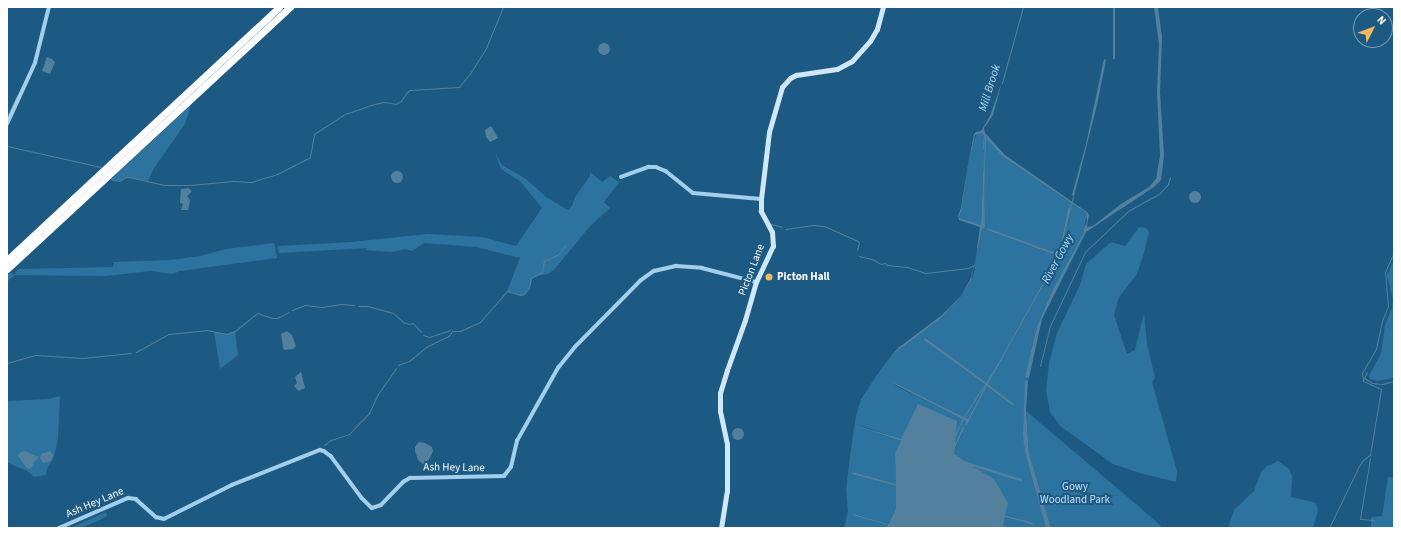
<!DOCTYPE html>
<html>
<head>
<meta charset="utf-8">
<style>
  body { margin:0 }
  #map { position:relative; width:1401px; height:535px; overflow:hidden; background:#1d5a83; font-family:"Source Sans 3",sans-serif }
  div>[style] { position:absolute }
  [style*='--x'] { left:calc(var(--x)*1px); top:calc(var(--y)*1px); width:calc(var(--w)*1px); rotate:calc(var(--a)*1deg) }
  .green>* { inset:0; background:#2c73a0 }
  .water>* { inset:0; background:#53809d; transform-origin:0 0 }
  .round { border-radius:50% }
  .stream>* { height:1px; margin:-0.5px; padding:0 0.5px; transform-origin:0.5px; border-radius:0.5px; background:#53809d }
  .street>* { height:3.5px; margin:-1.75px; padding:0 1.75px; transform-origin:1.75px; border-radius:1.75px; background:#a3cfea }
  .secondary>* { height:5px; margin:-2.5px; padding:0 2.5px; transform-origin:2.5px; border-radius:2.5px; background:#cfe7f8 }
  .highway>* { height:7px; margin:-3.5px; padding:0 3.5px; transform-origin:3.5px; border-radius:3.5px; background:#fff }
  .dots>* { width:11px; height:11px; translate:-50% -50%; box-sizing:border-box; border:2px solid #1d5a83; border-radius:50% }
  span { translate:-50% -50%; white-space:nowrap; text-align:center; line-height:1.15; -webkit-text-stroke:4px #1d5a83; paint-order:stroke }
  .street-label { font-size:11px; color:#fff }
  .poi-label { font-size:11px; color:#fff; font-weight:700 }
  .left { translate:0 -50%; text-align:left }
  .park-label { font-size:11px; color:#c8e5f8 }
  .water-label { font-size:12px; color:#aed8f2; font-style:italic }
  .frame { position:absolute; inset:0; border:8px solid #fff; pointer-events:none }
  .north { position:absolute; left:1353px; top:8px; width:40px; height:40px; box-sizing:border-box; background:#1d5a83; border:1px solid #779cb5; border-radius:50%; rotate:48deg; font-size:11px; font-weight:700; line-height:16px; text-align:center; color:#fff }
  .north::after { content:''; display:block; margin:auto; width:14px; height:18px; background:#fab561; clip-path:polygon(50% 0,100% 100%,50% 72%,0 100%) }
</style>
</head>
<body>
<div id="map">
  <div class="green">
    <i style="clip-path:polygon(191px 105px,185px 124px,154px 168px,148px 181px,126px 177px,119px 181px,111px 179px)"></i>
    <i style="clip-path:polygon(evenodd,977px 133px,982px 133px,984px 136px,984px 149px,985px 137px,1002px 156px,1087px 214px,1083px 234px,1053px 289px,1037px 326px,1025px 377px,1029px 378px,1028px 381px,1025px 380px,1024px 445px,1046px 528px,952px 528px,992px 513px,1034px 525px,1035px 523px,853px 472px,852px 474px,907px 489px,904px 528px,853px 514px,852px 515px,900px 528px,844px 528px,848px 511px,846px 490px,851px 449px,856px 416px,861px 399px,881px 369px,895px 353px,941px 318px,959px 299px,971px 281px,974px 273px,977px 248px,978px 248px,982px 228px,985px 227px,984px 152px,981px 225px,959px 219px,962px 208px,970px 152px,977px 133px,1068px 209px,1071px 210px,1060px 255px,988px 384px,1014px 405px,1013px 406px,987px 386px,966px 425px,967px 421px,894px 385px,895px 383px,968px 419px,986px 385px,924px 339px,925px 338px,938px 347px,987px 383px,1058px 256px,987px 230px,988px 229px,1059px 254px,1068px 209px,977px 133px,856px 424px,949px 456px,964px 427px,965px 428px,951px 456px,1022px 482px,880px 434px,856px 424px)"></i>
    <i style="clip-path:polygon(495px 153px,502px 165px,526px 179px,546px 197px,568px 210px,572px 206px,575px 197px,590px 176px,590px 172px,602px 182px,610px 176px,619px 182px,604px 202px,610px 208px,590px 226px,554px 270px,548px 274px,540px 275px,532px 278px,529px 290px,523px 296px,507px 291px,520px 258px,477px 247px,424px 243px,412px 251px,405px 249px,393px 252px,365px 250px,368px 248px,279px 253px,278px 246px,352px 242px,427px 234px,482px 237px,516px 246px,542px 208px,520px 181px,501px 169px)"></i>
    <i style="clip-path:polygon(1139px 227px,1146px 228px,1149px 232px,1144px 253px,1137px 274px,1119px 297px,1114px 315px,1127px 354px,1135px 350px,1144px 313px,1147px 344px,1155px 378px,1152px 382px,1177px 471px,1176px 482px,1140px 473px,1113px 464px,1060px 426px,1050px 412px,1046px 391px,1049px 363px,1057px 333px,1080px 285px,1086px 264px,1111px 242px,1125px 246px)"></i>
    <i style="clip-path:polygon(274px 243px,277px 258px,180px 271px,173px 274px,150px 271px,106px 276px,14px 275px,7px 282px,7px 275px,10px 272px,14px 275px,18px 269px,113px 267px,114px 262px,171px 260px,200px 256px,226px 249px)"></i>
    <i style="clip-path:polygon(1394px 260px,1394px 378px,1377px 381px,1370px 379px,1369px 375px,1381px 354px,1385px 325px,1392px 308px,1393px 300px,1387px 275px)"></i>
    <i style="clip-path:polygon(235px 331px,238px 355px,220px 369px,214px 332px,226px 334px)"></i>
    <i style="clip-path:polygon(60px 396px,58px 439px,54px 457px,47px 469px,46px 475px,34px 477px,26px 470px,17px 467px,7px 462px,7px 401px,48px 399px)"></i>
    <i style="clip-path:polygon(1026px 411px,1136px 504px,1163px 528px,1051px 528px,1029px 453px)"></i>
    <i style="clip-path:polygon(1278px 461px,1289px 469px,1292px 476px,1291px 497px,1316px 503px,1318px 510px,1313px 528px,1231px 528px,1229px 525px,1234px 510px,1254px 491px,1261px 472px,1267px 466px)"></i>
    <i style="clip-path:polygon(1388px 477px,1394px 478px,1394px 528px,1371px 528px,1371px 517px,1382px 516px)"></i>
    <i style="clip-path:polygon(106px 512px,107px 516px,98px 521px,80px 528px,71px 528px)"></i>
  </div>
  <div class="water">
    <i style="left:1113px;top:7px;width:2px;height:52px"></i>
    <i style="clip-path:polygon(1154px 7px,1158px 7px,1162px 37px,1160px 92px,1164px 156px,1161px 180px,1154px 187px,1086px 232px,1042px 319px,1029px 378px,1025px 377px,1037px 326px,1053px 289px,1083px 234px,1085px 225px,1088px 227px,1093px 226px,1121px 204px,1149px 187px,1156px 179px,1160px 156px,1157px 92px,1159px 44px)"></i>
    <i class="round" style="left:598px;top:43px;width:12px;height:12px"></i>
    <i style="clip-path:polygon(47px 57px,52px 59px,55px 62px,50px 74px,42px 71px)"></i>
    <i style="clip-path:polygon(1104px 59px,1106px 60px,1097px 105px,1074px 196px,1072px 195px,1086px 144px)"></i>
    <i style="clip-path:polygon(1002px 82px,993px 115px,984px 128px,985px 133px,1005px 155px,1087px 212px,1089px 215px,1088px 220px,1087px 220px,1086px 213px,1002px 156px,985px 137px,984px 149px,983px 149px,984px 136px,982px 133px,975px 135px,972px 150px,971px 150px,974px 134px,976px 132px,981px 131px,990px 116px)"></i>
    <i style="clip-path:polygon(491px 126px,498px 138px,490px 142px,486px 137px,485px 130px)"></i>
    <i style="clip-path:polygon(984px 152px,985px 227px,982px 229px,978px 248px,977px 248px,980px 227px,959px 220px,958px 216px,961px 208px,970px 152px,962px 208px,959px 218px,981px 225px)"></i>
    <i class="round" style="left:391px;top:171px;width:12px;height:12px"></i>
    <i style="clip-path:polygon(188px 188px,192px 191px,187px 196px,190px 200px,188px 210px,181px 210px,183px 204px,180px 203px,181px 189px)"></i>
    <i class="round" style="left:1189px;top:191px;width:12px;height:12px"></i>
    <i style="clip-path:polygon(1068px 208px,1071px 209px,1060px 255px,988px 384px,1014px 404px,1013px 406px,987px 386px,966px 426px,965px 425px,966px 421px,894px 384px,895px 383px,968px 419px,986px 385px,924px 340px,925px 338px,938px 347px,987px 383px,1058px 256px,987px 230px,987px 228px,1059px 254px)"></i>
    <i style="clip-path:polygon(977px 251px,971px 281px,959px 299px,941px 318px,895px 353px,881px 369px,898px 348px,942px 315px,961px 296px,971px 278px)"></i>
    <i style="clip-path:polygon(287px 331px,292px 335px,296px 346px,293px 349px,284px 350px,283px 347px,281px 334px)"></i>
    <i style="clip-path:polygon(301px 372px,305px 388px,299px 391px,294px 386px,297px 383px,295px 377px)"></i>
    <i style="clip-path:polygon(1025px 380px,1028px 381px,1026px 411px,1029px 453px,1051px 528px,1046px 528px,1025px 452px,1023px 435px)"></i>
    <i style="clip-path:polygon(918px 404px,957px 421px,955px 444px,963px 427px,965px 427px,955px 448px,954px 454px,965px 461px,1022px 480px,1022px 482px,972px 466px,994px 479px,1008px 503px,1005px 515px,1035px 523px,1034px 525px,1005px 517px,1003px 526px,1004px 528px,887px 528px,888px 525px,852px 515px,853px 514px,889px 524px,896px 509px,896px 486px,852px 474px,853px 472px,896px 484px,895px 453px,901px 441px,855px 425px,901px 439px)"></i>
    <i class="round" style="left:732px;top:428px;width:12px;height:12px"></i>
    <i style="clip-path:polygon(419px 442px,425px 443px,432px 447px,433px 451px,430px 458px,424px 465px,418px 460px,415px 451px,415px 447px)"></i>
    <i style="clip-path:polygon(24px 451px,39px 457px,34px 462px,31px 469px,27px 468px,18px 456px,20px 453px)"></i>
    <i style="clip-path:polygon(50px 451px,53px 455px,51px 461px,43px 463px,40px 457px,41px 454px)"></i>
  </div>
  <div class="stream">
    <i style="--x:1002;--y:83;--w:79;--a:-74.6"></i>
    <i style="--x:7;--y:116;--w:25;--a:-64"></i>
    <i style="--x:7;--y:146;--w:96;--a:12.6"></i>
    <i style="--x:111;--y:179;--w:8;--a:14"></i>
    <i style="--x:119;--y:181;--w:8;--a:-30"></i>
    <i style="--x:126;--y:177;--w:3;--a:0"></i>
    <i style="--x:129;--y:177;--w:36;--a:13"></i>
    <i style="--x:164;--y:185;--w:26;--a:0"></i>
    <i style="--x:190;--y:185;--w:43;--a:-5.3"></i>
    <i style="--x:233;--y:181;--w:18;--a:3"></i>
    <i style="--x:251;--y:182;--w:27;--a:-17"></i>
    <i style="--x:277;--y:174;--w:37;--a:-27"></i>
    <i style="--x:310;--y:157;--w:23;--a:-80"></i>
    <i style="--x:314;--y:134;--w:37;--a:-33"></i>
    <i style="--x:345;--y:114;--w:31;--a:-19"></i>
    <i style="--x:374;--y:104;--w:10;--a:-11"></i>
    <i style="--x:384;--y:102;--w:12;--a:9"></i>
    <i style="--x:396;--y:104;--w:6;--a:-31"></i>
    <i style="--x:401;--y:101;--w:11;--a:-56"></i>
    <i style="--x:407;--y:92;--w:4;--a:-34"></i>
    <i style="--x:410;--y:90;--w:49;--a:-3.5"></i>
    <i style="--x:459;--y:87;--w:19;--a:-51"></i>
    <i style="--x:471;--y:72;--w:28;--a:-58"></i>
    <i style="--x:486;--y:48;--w:44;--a:-67.5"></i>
    <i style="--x:983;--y:198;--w:61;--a:-88.1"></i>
    <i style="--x:1072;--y:202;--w:7;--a:-82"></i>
    <i style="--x:1069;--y:210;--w:7;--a:-74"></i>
    <i style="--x:771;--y:224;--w:11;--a:15"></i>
    <i style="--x:1086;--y:226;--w:7;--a:-82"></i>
    <i style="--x:785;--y:229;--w:27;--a:-8"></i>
    <i style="--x:812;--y:225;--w:12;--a:5"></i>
    <i style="--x:824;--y:226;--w:37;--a:24"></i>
    <i style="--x:858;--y:241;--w:2;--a:63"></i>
    <i style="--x:859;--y:243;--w:7;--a:106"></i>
    <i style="--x:859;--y:256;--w:13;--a:13"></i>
    <i style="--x:872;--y:259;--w:10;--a:29"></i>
    <i style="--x:881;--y:264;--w:4;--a:-14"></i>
    <i style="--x:885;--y:263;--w:3;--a:45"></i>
    <i style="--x:887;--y:265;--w:20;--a:6"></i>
    <i style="--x:907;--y:267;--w:20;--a:18"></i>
    <i style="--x:926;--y:273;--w:42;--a:-6.8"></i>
    <i style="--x:968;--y:268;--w:7;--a:-27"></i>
    <i style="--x:358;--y:306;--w:9;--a:0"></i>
    <i style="--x:367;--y:306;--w:27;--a:15"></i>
    <i style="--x:393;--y:313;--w:13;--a:42"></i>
    <i style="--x:403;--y:322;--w:6;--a:18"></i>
    <i style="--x:409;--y:324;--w:4;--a:-14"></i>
    <i style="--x:413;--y:323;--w:12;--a:48"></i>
    <i style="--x:292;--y:310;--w:14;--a:-21"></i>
    <i style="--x:305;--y:305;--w:17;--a:7"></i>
    <i style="--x:322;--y:307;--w:19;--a:-9"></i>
    <i style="--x:341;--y:304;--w:13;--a:4"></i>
    <i style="--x:423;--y:335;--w:6;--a:18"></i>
    <i style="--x:429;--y:337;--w:22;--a:-18"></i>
    <i style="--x:136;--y:352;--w:38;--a:-29"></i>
    <i style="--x:169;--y:334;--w:37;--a:-6"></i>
    <i style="--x:206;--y:330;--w:20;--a:11"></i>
    <i style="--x:226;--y:334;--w:9;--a:-18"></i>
    <i style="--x:235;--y:331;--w:28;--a:-39"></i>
    <i style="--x:257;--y:313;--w:16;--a:18"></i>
    <i style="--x:272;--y:318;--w:5;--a:0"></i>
    <i style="--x:277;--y:318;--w:13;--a:-27"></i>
    <i style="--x:7;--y:363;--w:29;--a:-16"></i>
    <i style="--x:35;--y:355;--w:48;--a:3.6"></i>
    <i style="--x:83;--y:358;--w:48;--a:-5.9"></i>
    <i style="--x:398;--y:365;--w:12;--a:-20"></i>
    <i style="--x:409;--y:361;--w:22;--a:-39"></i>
    <i style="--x:426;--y:347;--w:25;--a:-26"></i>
    <i style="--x:449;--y:336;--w:6;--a:-59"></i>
    <i style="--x:452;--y:331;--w:8;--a:0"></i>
    <i style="--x:460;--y:331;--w:22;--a:-24"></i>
    <i style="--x:480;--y:322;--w:41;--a:-48.9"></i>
    <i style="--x:507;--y:291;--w:14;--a:17"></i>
    <i style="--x:520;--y:295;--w:4;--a:-14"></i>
    <i style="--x:524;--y:294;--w:8;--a:-50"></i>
    <i style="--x:529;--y:288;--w:10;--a:-79"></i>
    <i style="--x:531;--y:278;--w:13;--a:-29"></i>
    <i style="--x:542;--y:272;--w:11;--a:-80"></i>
    <i style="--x:544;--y:261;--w:17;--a:-25"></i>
    <i style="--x:559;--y:254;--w:11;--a:-56"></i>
    <i style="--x:1040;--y:366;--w:41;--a:-76"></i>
    <i style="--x:1050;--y:326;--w:82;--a:-64.7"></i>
    <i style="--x:1085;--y:252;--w:59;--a:-43.6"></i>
    <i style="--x:1128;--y:211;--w:37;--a:-29"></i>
    <i style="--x:1160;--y:193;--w:12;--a:-48"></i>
    <i style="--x:1168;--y:184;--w:7;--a:-74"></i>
    <i style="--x:1367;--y:372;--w:7;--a:117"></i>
    <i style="--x:1364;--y:378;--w:9;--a:32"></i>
    <i style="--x:1372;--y:383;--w:10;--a:6"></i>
    <i style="--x:1382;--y:384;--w:12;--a:-14"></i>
    <i style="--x:955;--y:435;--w:19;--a:-65"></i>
    <i style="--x:963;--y:418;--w:70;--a:-57.2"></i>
    <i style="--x:324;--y:445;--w:9;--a:-36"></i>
    <i style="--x:331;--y:440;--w:19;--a:-18"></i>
    <i style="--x:349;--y:434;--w:29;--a:-46"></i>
    <i style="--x:369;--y:413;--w:21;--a:-65"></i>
    <i style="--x:378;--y:394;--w:32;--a:-55"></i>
    <i style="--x:1370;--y:458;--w:62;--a:99.3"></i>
    <i style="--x:1360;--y:519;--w:14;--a:4"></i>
    <i style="--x:979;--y:466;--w:44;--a:17.2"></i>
    <i style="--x:1329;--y:528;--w:69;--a:-64.2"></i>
    <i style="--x:1359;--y:466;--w:7;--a:-56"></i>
    <i style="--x:1363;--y:460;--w:9;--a:-36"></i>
    <i style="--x:1370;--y:455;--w:67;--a:-80.5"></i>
    <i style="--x:1381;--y:389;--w:20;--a:-156"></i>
    <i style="--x:1363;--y:381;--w:8;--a:-97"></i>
    <i style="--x:1362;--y:373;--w:28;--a:-60"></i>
    <i style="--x:1376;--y:349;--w:29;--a:-78"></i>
    <i style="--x:1382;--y:321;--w:16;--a:-68"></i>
    <i style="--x:1388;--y:306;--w:34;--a:-95"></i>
    <i style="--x:1385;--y:272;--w:22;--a:-66"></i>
  </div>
  <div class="street">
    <i style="--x:7;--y:124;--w:67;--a:-65.3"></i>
    <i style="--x:35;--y:63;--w:58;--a:-76"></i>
    <i style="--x:621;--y:177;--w:29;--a:-20"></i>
    <i style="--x:648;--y:167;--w:8;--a:0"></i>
    <i style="--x:656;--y:167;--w:11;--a:22"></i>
    <i style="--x:666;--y:171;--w:35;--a:39"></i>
    <i style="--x:693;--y:193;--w:68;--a:5"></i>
    <i style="--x:59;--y:528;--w:75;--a:-23.5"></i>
    <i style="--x:128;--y:498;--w:8;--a:7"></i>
    <i style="--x:136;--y:499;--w:27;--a:42"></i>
    <i style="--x:156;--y:517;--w:8;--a:14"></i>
    <i style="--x:164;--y:519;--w:76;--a:-26.6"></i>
    <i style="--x:232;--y:485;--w:95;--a:-21.7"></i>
    <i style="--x:320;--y:450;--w:4;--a:14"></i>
    <i style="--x:324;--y:451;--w:9;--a:36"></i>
    <i style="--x:331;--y:456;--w:52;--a:53.6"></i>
    <i style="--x:362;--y:498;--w:14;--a:45"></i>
    <i style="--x:372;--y:508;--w:9;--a:-18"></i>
    <i style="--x:381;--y:505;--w:32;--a:-46"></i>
    <i style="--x:403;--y:482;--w:8;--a:-30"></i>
    <i style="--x:410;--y:478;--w:94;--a:-1.2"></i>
    <i style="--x:504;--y:476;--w:11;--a:-52"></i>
    <i style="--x:511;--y:467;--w:27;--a:-77"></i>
    <i style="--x:517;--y:441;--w:84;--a:-60.7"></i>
    <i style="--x:558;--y:368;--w:27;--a:-51"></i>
    <i style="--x:575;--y:347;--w:93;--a:-45.4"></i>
    <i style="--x:640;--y:281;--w:17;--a:-36"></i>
    <i style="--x:654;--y:271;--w:23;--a:-13"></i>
    <i style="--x:676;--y:266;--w:26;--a:4"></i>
    <i style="--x:702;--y:268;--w:56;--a:14.5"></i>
  </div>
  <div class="secondary">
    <i style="--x:721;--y:528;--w:37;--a:-81"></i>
    <i style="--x:727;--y:491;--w:47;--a:-90"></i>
    <i style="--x:727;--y:444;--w:34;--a:-102"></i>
    <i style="--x:720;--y:411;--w:18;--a:-90"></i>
    <i style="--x:720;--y:393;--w:24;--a:-73"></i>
    <i style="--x:727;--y:370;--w:53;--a:-70.2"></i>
    <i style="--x:745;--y:320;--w:40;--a:-74"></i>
    <i style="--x:756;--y:282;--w:40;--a:-65"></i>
    <i style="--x:773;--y:246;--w:14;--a:-94"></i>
    <i style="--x:772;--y:232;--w:24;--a:-118"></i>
    <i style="--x:761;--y:211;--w:12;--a:-90"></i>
    <i style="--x:761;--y:199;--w:67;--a:-83.2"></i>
    <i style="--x:769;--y:132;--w:47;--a:-73.9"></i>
    <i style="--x:782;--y:87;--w:12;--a:-48"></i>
    <i style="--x:790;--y:78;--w:7;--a:-27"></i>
    <i style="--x:796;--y:75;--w:41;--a:-8.3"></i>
    <i style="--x:837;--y:69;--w:17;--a:-28"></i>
    <i style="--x:852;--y:61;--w:27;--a:-48"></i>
    <i style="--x:870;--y:41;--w:14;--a:-60"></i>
    <i style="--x:877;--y:29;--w:23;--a:-75"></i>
  </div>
  <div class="highway">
    <i style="--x:7;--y:260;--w:371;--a:-42.9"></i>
    <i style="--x:7;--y:269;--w:386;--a:-42.8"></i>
  </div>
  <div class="dots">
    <i style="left:769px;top:277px;background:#fab561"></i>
  </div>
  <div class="street-label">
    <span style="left:752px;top:270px;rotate:-69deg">Picton Lane</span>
    <span style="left:454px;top:468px;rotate:1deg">Ash Hey Lane</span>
    <span style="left:95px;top:503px;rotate:-23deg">Ash Hey Lane</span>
  </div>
  <div class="poi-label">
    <span class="left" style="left:777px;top:277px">Picton Hall</span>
  </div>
  <div class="park-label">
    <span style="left:1075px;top:494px">Gowy<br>Woodland Park</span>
  </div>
  <div class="water-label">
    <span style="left:990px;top:88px;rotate:-73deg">Mill Brook</span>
    <span style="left:1058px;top:259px;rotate:-62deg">River Gowy</span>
  </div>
  <div class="frame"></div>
  <div class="north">N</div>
</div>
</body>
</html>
